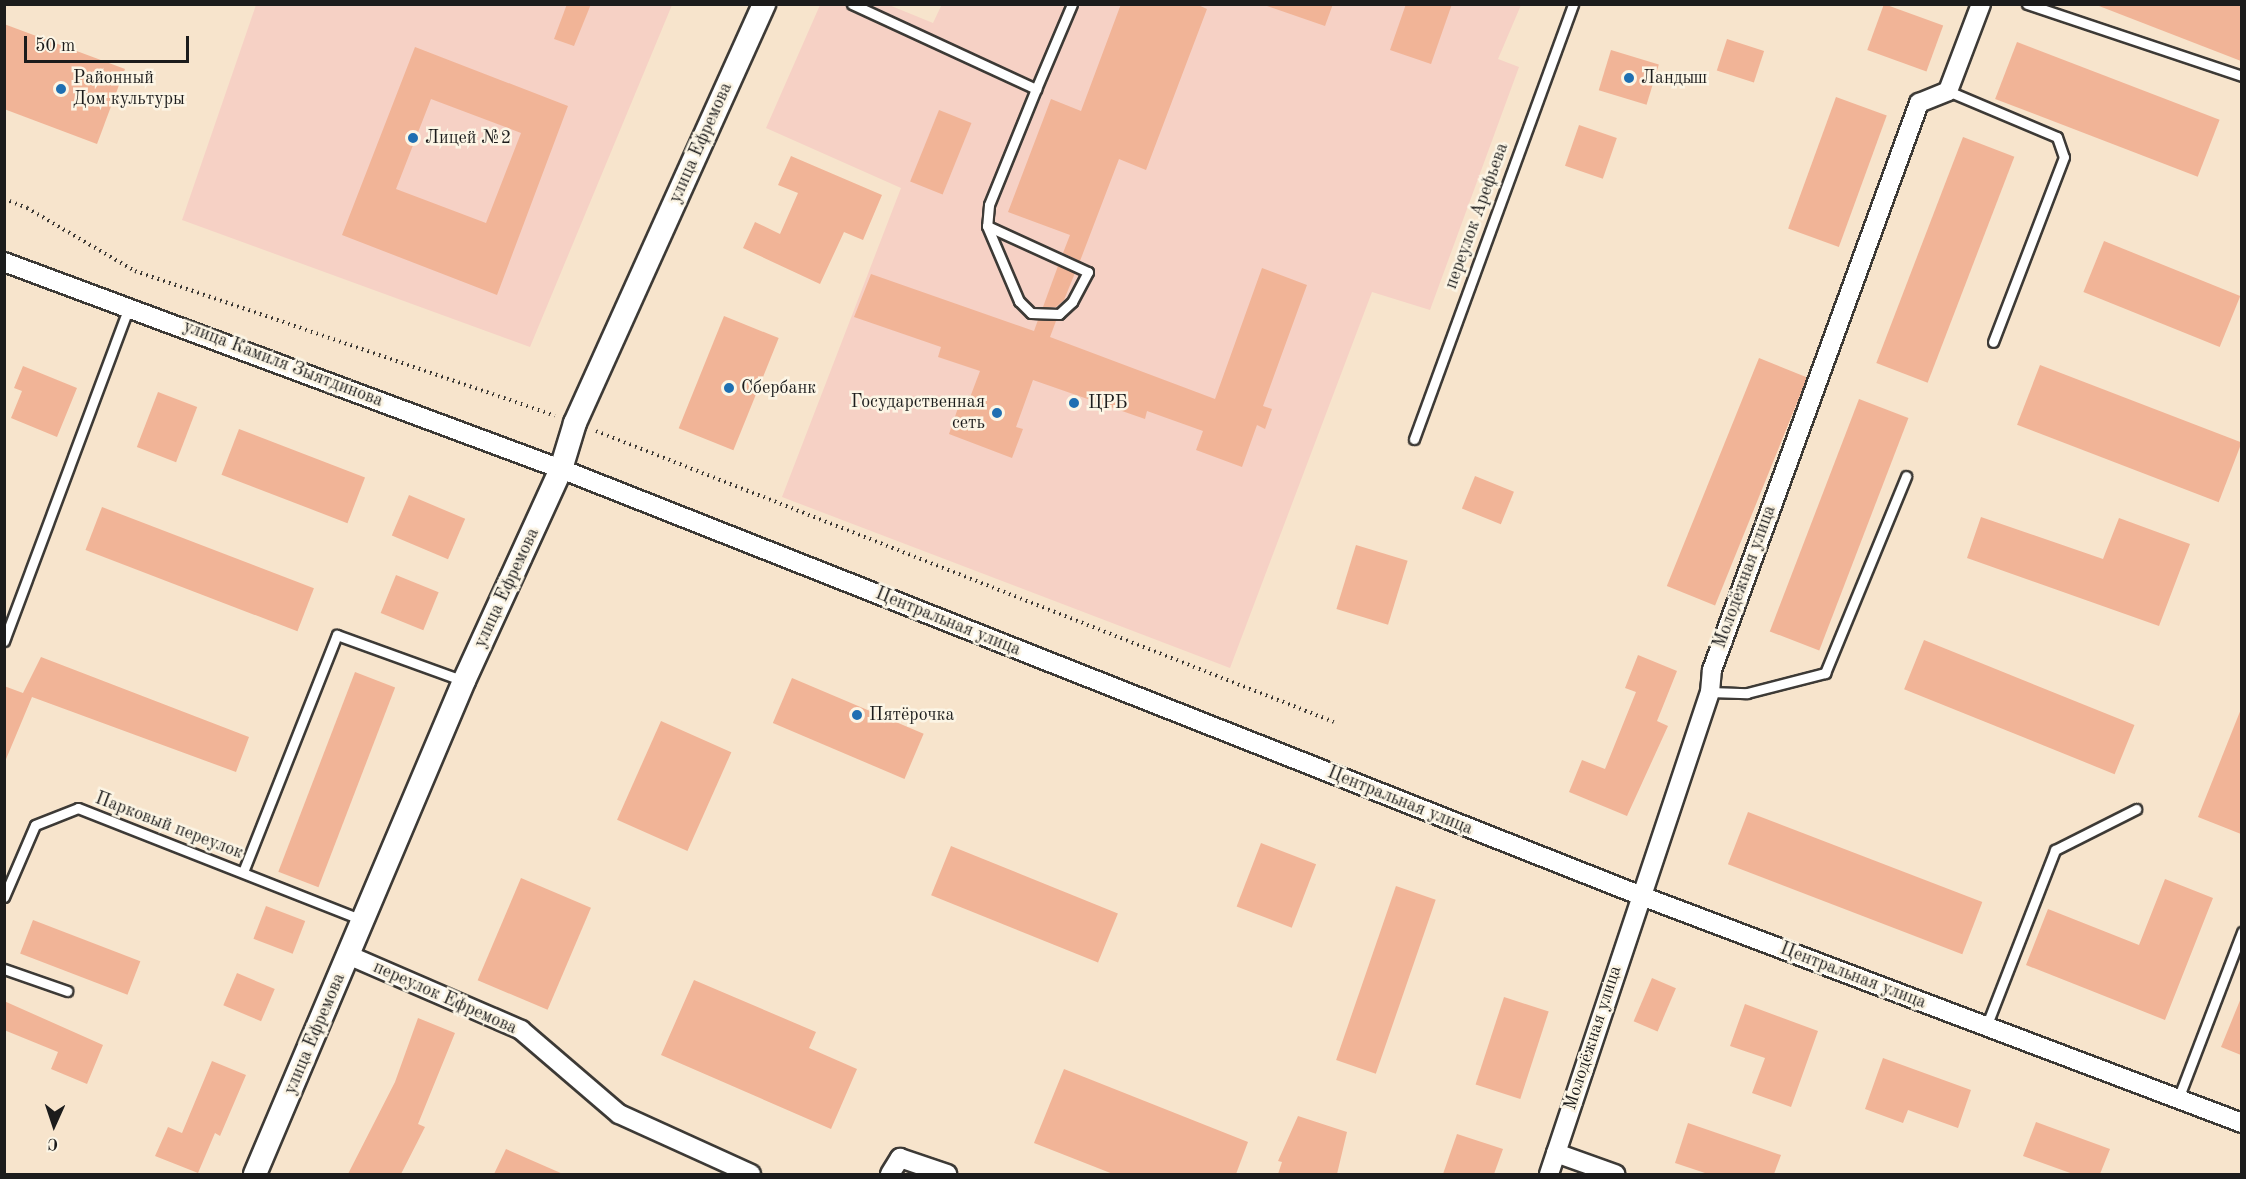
<!DOCTYPE html>
<meta charset="utf-8">
<style>
body{margin:0}
#map{position:relative;width:2246px;height:1179px;overflow:hidden;background:#f7e4cc;font-family:"Old Standard TT",serif}
div>[style]{position:absolute}
.built>*{inset:0;background:#f6d1c5}
.building>*{inset:0;background:#f1b497;transform-origin:0 0}
.path>*{height:4px;margin-top:-2px;transform-origin:0;background:repeating-linear-gradient(90deg,#3d3a36 0 1.5px,transparent 0 6px)}
.roads{filter:drop-shadow(2px 0 #3d3a36) drop-shadow(-2px 0 #3d3a36) drop-shadow(0 2px #3d3a36) drop-shadow(0 -2px #3d3a36)}
.service>*{height:9px;margin:-4.5px;padding:0 4.5px;transform-origin:4.5px;border-radius:4.5px;background:#fff}
.minor>*{height:18px;margin:-9px;padding:0 9px;transform-origin:9px;border-radius:9px;background:#fff}
.tertiary>*{height:22px;margin:-11px;padding:0 11px;transform-origin:11px;border-radius:11px;background:#fff}
.dots>*{width:16px;height:16px;translate:-50% -50%;box-sizing:border-box;border:3px solid #fcf5e5;border-radius:50%}
span{translate:-50% -50%;white-space:nowrap;text-align:center;line-height:1.15;-webkit-text-stroke:5px #fcf5e5;paint-order:stroke}
.poi-label{font-size:18px;color:#1c1c1c}
.left{translate:0 -50%;text-align:left}
.right{translate:-100% -50%;text-align:right}
.street-label{font-size:18px;color:#1c1c1c}
.frame{position:absolute;inset:0;border:6px solid #1c1c1c;pointer-events:none}
.north{position:absolute;left:24px;top:1095px;width:60px;height:60px;-webkit-text-stroke:4px #fcf5e5;paint-order:stroke;rotate:183deg;font-size:16px;font-weight:700;line-height:24px;text-align:center;color:#1c1c1c}
.north::after{content:'';display:block;margin:auto;width:21px;height:27px;background:#1c1c1c;clip-path:polygon(50% 0,100% 100%,50% 72%,0 100%)}
.scale{position:absolute;left:24px;top:36px;width:165px;height:27px;box-sizing:border-box;border:3px solid #1c1c1c;border-top:0;padding-left:8px;font-size:18px;line-height:21px;white-space:nowrap;color:#1c1c1c;-webkit-text-stroke:4px #fcf5e5;paint-order:stroke}
</style>
<div id="map">
<div class="built">
<i style="clip-path:polygon(942px 4px,1521px 5px,1498px 59px,1519px 67px,1430px 310px,1372px 292px,1230px 668px,782px 497px,901px 188px,766px 128px,820px 5px,889px 5px,933px 23px)"></i>
<i style="clip-path:polygon(256px 5px,672px 5px,530px 347px,182px 220px)"></i>
</div>
<div class="building">
<i style="clip-path:polygon(567px 4px,591px 4px,574px 46px,554px 39px)"></i>
<i style="clip-path:polygon(1121px 4px,1196px 4px,1207px 9px,1146px 170px,1119px 159px,1080px 261px,1063px 253px,1070px 235px,1008px 212px,1051px 99px,1081px 111px)"></i>
<i style="clip-path:polygon(1333px 4px,1325px 26px,1267px 6px,1267px 4px)"></i>
<i style="clip-path:polygon(1406px 4px,1452px 4px,1431px 64px,1390px 50px)"></i>
<i style="left:1884px;top:4px;width:63px;height:49px;rotate:20deg"></i>
<i style="clip-path:polygon(2099px 4px,2241px 4px,2241px 61px,2099px 6px)"></i>
<i style="clip-path:polygon(4px 24px,125px 69px,97px 144px,4px 109px)"></i>
<i style="left:1727px;top:39px;width:39px;height:33px;rotate:18deg"></i>
<i style="left:2017px;top:42px;width:217px;height:61px;rotate:21deg"></i>
<i style="clip-path:polygon(evenodd,415px 47px,568px 106px,497px 295px,342px 235px,415px 47px,431px 99px,521px 133px,486px 223px,396px 189px,431px 99px)"></i>
<i style="left:1611px;top:50px;width:50px;height:42px;rotate:17deg"></i>
<i style="left:1836px;top:97px;width:54px;height:140px;rotate:20deg"></i>
<i style="left:939px;top:110px;width:35px;height:77px;rotate:22deg"></i>
<i style="left:1579px;top:125px;width:40px;height:43px;rotate:19deg"></i>
<i style="left:1963px;top:137px;width:55px;height:242px;rotate:21deg"></i>
<i style="clip-path:polygon(791px 156px,882px 195px,863px 240px,844px 232px,820px 284px,743px 248px,755px 222px,780px 234px,798px 193px,778px 185px)"></i>
<i style="left:2104px;top:241px;width:147px;height:55px;rotate:22deg"></i>
<i style="clip-path:polygon(1058px 266px,1075px 273px,1064px 300px,1056px 307px,1043px 307px)"></i>
<i style="clip-path:polygon(1262px 268px,1307px 285px,1263px 406px,1272px 409px,1265px 429px,1257px 425px,1242px 467px,1196px 450px,1203px 431px,1147px 411px,1145px 419px,1033px 380px,1016px 427px,1023px 429px,1012px 458px,949px 434px,959px 405px,966px 408px,980px 371px,938px 357px,941px 347px,854px 317px,871px 274px,1034px 331px,1038px 320px,1056px 321px,1050px 337px,1215px 399px)"></i>
<i style="left:724px;top:316px;width:59px;height:121px;rotate:22deg"></i>
<i style="left:1759px;top:358px;width:52px;height:246px;rotate:22deg"></i>
<i style="left:2040px;top:365px;width:216px;height:64px;rotate:21deg"></i>
<i style="clip-path:polygon(23px 366px,77px 388px,57px 437px,11px 418px,22px 391px,14px 388px)"></i>
<i style="left:158px;top:392px;width:42px;height:59px;rotate:21deg"></i>
<i style="left:1859px;top:399px;width:53px;height:249px;rotate:21deg"></i>
<i style="left:239px;top:429px;width:135px;height:49px;rotate:21deg"></i>
<i style="left:1475px;top:476px;width:42px;height:35px;rotate:22deg"></i>
<i style="left:409px;top:495px;width:61px;height:44px;rotate:23deg"></i>
<i style="left:102px;top:507px;width:227px;height:46px;rotate:21deg"></i>
<i style="clip-path:polygon(1981px 517px,2103px 559px,2119px 518px,2190px 544px,2159px 626px,1967px 558px)"></i>
<i style="left:1356px;top:545px;width:54px;height:67px;rotate:17deg"></i>
<i style="left:396px;top:575px;width:46px;height:41px;rotate:22deg"></i>
<i style="left:1924px;top:640px;width:227px;height:53px;rotate:22deg"></i>
<i style="clip-path:polygon(1638px 655px,1677px 671px,1657px 721px,1668px 726px,1627px 816px,1569px 792px,1582px 760px,1605px 769px,1636px 692px,1625px 688px)"></i>
<i style="clip-path:polygon(41px 657px,249px 737px,236px 772px,32px 697px,4px 764px,4px 686px,23px 693px)"></i>
<i style="left:355px;top:672px;width:43px;height:214px;rotate:21deg"></i>
<i style="left:792px;top:678px;width:143px;height:49px;rotate:23deg"></i>
<i style="clip-path:polygon(2241px 709px,2241px 834px,2198px 817px)"></i>
<i style="left:661px;top:721px;width:77px;height:108px;rotate:24deg"></i>
<i style="left:1748px;top:812px;width:251px;height:56px;rotate:21deg"></i>
<i style="left:1261px;top:843px;width:59px;height:68px;rotate:21deg"></i>
<i style="left:951px;top:846px;width:180px;height:53px;rotate:22deg"></i>
<i style="left:521px;top:878px;width:76px;height:111px;rotate:23deg"></i>
<i style="clip-path:polygon(2165px 879px,2213px 898px,2165px 1020px,2026px 965px,2048px 909px,2139px 945px)"></i>
<i style="left:1396px;top:886px;width:42px;height:184px;rotate:19deg"></i>
<i style="left:266px;top:906px;width:42px;height:35px;rotate:21deg"></i>
<i style="left:33px;top:920px;width:115px;height:36px;rotate:21deg"></i>
<i style="left:237px;top:973px;width:41px;height:35px;rotate:23deg"></i>
<i style="left:1652px;top:978px;width:26px;height:47px;rotate:23deg"></i>
<i style="clip-path:polygon(694px 980px,816px 1032px,809px 1048px,857px 1069px,831px 1129px,661px 1055px)"></i>
<i style="left:1504px;top:997px;width:47px;height:92px;rotate:18deg"></i>
<i style="clip-path:polygon(2241px 998px,2241px 1055px,2221px 1047px)"></i>
<i style="clip-path:polygon(4px 1001px,103px 1045px,87px 1084px,51px 1069px,58px 1052px,4px 1030px)"></i>
<i style="clip-path:polygon(1745px 1004px,1818px 1031px,1791px 1107px,1752px 1093px,1765px 1058px,1730px 1046px)"></i>
<i style="clip-path:polygon(418px 1018px,455px 1033px,418px 1124px,425px 1127px,401px 1174px,348px 1174px,395px 1082px)"></i>
<i style="clip-path:polygon(1883px 1058px,1971px 1090px,1958px 1128px,1908px 1110px,1903px 1123px,1865px 1109px)"></i>
<i style="clip-path:polygon(212px 1061px,246px 1075px,220px 1136px,215px 1133px,198px 1173px,155px 1156px,168px 1127px,182px 1133px)"></i>
<i style="clip-path:polygon(1064px 1069px,1248px 1142px,1236px 1174px,1113px 1174px,1034px 1143px)"></i>
<i style="clip-path:polygon(1298px 1116px,1347px 1132px,1337px 1174px,1278px 1174px,1282px 1162px,1278px 1161px)"></i>
<i style="clip-path:polygon(2036px 1122px,2110px 1149px,2100px 1174px,2073px 1174px,2023px 1156px)"></i>
<i style="clip-path:polygon(1688px 1123px,1781px 1155px,1774px 1174px,1708px 1174px,1675px 1163px)"></i>
<i style="clip-path:polygon(1457px 1134px,1503px 1149px,1494px 1174px,1443px 1174px)"></i>
<i style="clip-path:polygon(506px 1149px,563px 1174px,494px 1174px)"></i>
</div>
<div class="path">
<i style="left:4px;top:199px;width:25px;rotate:21deg"></i>
<i style="left:27px;top:208px;width:125px;rotate:30.3deg"></i>
<i style="left:135px;top:271px;width:444px;rotate:19deg"></i>
<i style="left:596px;top:431px;width:793px;rotate:21.52deg"></i>
</div>
<div class="roads">
<div class="service">
<i style="left:852px;top:4px;width:203px;rotate:24.8deg"></i>
<i style="left:1036px;top:89px;width:125px;rotate:112.1deg"></i>
<i style="left:989px;top:205px;width:21px;rotate:95deg"></i>
<i style="left:987px;top:226px;width:82px;rotate:66.9deg"></i>
<i style="left:1019px;top:301px;width:17px;rotate:45deg"></i>
<i style="left:1031px;top:313px;width:28px;rotate:2deg"></i>
<i style="left:1059px;top:314px;width:18px;rotate:-43deg"></i>
<i style="left:1072px;top:302px;width:34px;rotate:-62deg"></i>
<i style="left:1088px;top:272px;width:111px;rotate:-155.5deg"></i>
<i style="left:2027px;top:4px;width:227px;rotate:18.5deg"></i>
<i style="left:1036px;top:89px;width:92px;rotate:-67deg"></i>
<i style="left:1948px;top:91px;width:118px;rotate:22.9deg"></i>
<i style="left:2057px;top:137px;width:21px;rotate:71deg"></i>
<i style="left:2064px;top:157px;width:198px;rotate:111deg"></i>
<i style="left:1414px;top:439px;width:463px;rotate:-69.9deg"></i>
<i style="left:4px;top:641px;width:358px;rotate:-69.5deg"></i>
<i style="left:1710px;top:692px;width:37px;rotate:2deg"></i>
<i style="left:1747px;top:693px;width:81px;rotate:-14.4deg"></i>
<i style="left:1825px;top:673px;width:213px;rotate:-67.6deg"></i>
<i style="left:243px;top:872px;width:255px;rotate:-68.4deg"></i>
<i style="left:337px;top:635px;width:135px;rotate:19.9deg"></i>
<i style="left:4px;top:897px;width:78px;rotate:-66.7deg"></i>
<i style="left:35px;top:825px;width:46px;rotate:-21.6deg"></i>
<i style="left:78px;top:808px;width:306px;rotate:21.5deg"></i>
<i style="left:4px;top:969px;width:67px;rotate:19.2deg"></i>
<i style="left:1986px;top:1027px;width:190px;rotate:-68.7deg"></i>
<i style="left:2055px;top:850px;width:91px;rotate:-26.8deg"></i>
<i style="left:2178px;top:1099px;width:179px;rotate:-69deg"></i>
</div>
<div class="minor">
<i style="left:4px;top:262px;width:594px;rotate:20.39deg"></i>
<i style="left:561px;top:469px;width:1159px;rotate:21.56deg"></i>
<i style="left:1639px;top:895px;width:645px;rotate:20.71deg"></i>
<i style="left:348px;top:955px;width:189px;rotate:23.4deg"></i>
<i style="left:521px;top:1030px;width:129px;rotate:40.6deg"></i>
<i style="left:619px;top:1114px;width:145px;rotate:24.4deg"></i>
<i style="left:1556px;top:1153px;width:63px;rotate:19.6deg"></i>
<i style="left:890px;top:1174px;width:19px;rotate:-58deg"></i>
<i style="left:900px;top:1158px;width:50px;rotate:18.8deg"></i>
<i style="left:1549px;top:1174px;width:508px;rotate:-71.53deg"></i>
<i style="left:1710px;top:692px;width:22px;rotate:-85deg"></i>
<i style="left:1712px;top:670px;width:604px;rotate:-69.94deg"></i>
<i style="left:1919px;top:103px;width:31px;rotate:-22deg"></i>
<i style="left:1948px;top:91px;width:93px;rotate:-69.2deg"></i>
</div>
<div class="tertiary">
<i style="left:255px;top:1174px;width:535px;rotate:-67.03deg"></i>
<i style="left:464px;top:681px;width:233px;rotate:-65.4deg"></i>
<i style="left:561px;top:469px;width:48px;rotate:-73.1deg"></i>
<i style="left:575px;top:423px;width:460px;rotate:-65.7deg"></i>
</div>
</div>
<div class="dots">
<i style="left:1629px;top:78px;background:#1f6fb2"></i>
<i style="left:61px;top:89px;background:#1f6fb2"></i>
<i style="left:413px;top:138px;background:#1f6fb2"></i>
<i style="left:729px;top:388px;background:#1f6fb2"></i>
<i style="left:1074px;top:403px;background:#1f6fb2"></i>
<i style="left:997px;top:413px;background:#1f6fb2"></i>
<i style="left:857px;top:715px;background:#1f6fb2"></i>
</div>
<div class="poi-label">
<span class="left" style="left:1641px;top:78px">Ландыш</span>
<span class="left" style="left:73px;top:89px">Районный<br>Дом культуры</span>
<span class="left" style="left:425px;top:138px">Лицей №2</span>
<span class="left" style="left:741px;top:388px">Сбербанк</span>
<span class="right" style="left:985px;top:413px">Государственная<br>сеть</span>
<span class="left" style="left:1088px;top:403px">ЦРБ</span>
<span class="left" style="left:869px;top:715px">Пятёрочка</span>
</div>
<div class="street-label">
<span style="left:701px;top:143px;rotate:-66deg">улица Ефремова</span>
<span style="left:1477px;top:216px;rotate:-70deg">переулок Арефьева</span>
<span style="left:283px;top:364px;rotate:21deg">улица Камиля Зыятдинова</span>
<span style="left:1745px;top:577px;rotate:-70deg">Молодёжная улица</span>
<span style="left:507px;top:588px;rotate:-65deg">улица Ефремова</span>
<span style="left:948px;top:622px;rotate:22deg">Центральная улица</span>
<span style="left:1400px;top:801px;rotate:22deg">Центральная улица</span>
<span style="left:169px;top:826px;rotate:21deg">Парковый переулок</span>
<span style="left:1853px;top:976px;rotate:21deg">Центральная улица</span>
<span style="left:445px;top:998px;rotate:24deg">переулок Ефремова</span>
<span style="left:315px;top:1034px;rotate:-67deg">улица Ефремова</span>
<span style="left:1593px;top:1038px;rotate:-72deg">Молодёжная улица</span>
</div>
<div class="frame"></div>
<div class="north">С</div>
<div class="scale">50 m</div>
</div>
